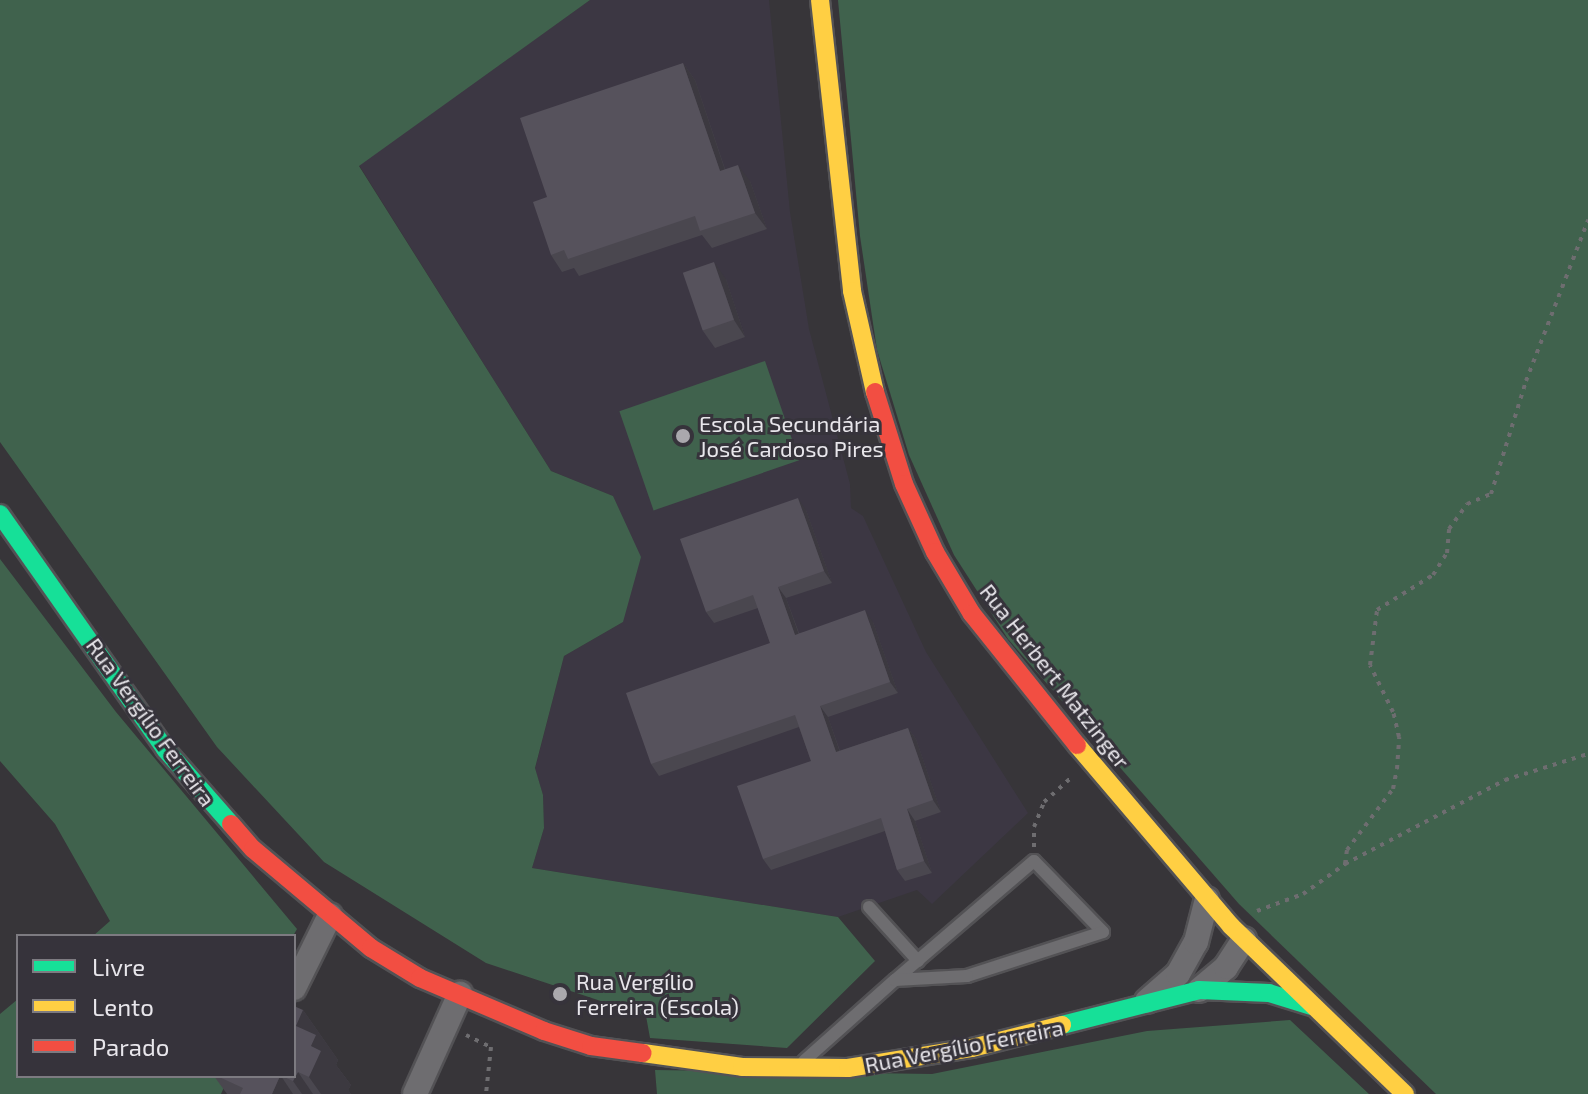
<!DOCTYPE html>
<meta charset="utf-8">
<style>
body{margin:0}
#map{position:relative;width:1588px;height:1094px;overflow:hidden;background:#373539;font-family:"Exo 2",sans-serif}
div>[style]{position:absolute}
.built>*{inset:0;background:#3c3743}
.green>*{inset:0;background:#40624d;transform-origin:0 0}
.path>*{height:4px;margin-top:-2px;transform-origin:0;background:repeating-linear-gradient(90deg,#6e6d70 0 4px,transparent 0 10px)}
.roads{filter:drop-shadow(2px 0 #535255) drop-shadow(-2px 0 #535255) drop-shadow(0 2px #535255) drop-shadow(0 -2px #535255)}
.lane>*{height:12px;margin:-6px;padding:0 6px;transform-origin:6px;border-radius:6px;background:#6e6d70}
.street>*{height:24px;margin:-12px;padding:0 12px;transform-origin:12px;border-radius:12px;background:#6e6d70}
.fast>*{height:18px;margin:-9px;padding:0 9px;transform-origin:9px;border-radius:9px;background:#16e098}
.slow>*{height:18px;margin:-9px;padding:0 9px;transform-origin:9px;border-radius:9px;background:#ffcf43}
.jam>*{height:18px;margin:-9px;padding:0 9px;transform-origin:9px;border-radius:9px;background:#f24e42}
.wall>*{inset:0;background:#4a474f}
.shaded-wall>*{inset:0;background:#3c3940}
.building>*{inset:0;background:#56525c;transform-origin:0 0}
.dots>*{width:22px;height:22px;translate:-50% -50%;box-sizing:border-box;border:4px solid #36333b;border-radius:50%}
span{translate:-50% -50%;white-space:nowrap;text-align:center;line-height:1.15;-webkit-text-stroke:6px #36333b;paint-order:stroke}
.poi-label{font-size:22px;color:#e8e6eb}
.left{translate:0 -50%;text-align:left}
.street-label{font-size:22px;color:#e8e6eb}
.legend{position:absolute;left:16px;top:934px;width:280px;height:144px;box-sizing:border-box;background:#36333b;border:2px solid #7d7b81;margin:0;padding:10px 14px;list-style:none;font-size:24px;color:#e8e6eb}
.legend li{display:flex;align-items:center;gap:16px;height:40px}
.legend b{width:40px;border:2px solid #7d7b81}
</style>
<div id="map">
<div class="built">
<i style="clip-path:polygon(590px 0,769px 0,790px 212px,809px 329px,850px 484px,851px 508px,863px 516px,926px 652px,1028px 813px,932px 904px,917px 890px,838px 917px,532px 868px,544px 828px,543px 795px,535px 769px,564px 656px,623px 622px,613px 496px,551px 471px,359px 165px)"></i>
</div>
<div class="green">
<i style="clip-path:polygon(0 0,590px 0,359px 166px,551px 471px,613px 496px,641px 557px,623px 622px,564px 656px,535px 768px,543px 795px,544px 828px,532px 868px,838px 917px,875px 961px,787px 1048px,650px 1038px,646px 1016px,486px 963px,324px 862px,217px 747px,0 442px)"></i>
<i style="clip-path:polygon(838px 0,1588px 0,1588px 1094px,1436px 1094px,1239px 904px,1008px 639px,954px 555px,909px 455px,877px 350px,860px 236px)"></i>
<i style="left:765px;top:361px;width:105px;height:154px;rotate:71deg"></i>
<i style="clip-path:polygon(0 559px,116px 712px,297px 929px,293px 936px,93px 936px,110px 921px,55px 824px,0 761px)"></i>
<i style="clip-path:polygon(18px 999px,18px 1076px,229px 1076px,221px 1094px,0 1094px,0 1014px)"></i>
<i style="clip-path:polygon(1290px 1020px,1369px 1094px,657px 1094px,655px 1070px,932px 1074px,1147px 1031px)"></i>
</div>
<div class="path">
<i style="left:1034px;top:847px;width:20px;rotate:-90deg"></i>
<i style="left:1034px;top:827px;width:27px;rotate:-68deg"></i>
<i style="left:1044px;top:802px;width:36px;rotate:-42deg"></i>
<i style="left:1345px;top:864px;width:14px;rotate:-82deg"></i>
<i style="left:1347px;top:850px;width:76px;rotate:-53deg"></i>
<i style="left:1393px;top:789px;width:20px;rotate:-79deg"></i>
<i style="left:1397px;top:769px;width:32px;rotate:-86deg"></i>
<i style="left:1399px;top:737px;width:26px;rotate:-103deg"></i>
<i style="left:1393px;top:712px;width:52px;rotate:-116.1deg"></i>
<i style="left:1370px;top:665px;width:55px;rotate:-82.7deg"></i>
<i style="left:1377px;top:610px;width:66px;rotate:-32deg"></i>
<i style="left:1433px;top:575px;width:26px;rotate:-58deg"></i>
<i style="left:1447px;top:553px;width:24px;rotate:-85deg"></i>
<i style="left:1449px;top:529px;width:31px;rotate:-54deg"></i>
<i style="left:1467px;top:504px;width:26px;rotate:-23deg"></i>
<i style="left:1491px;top:494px;width:118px;rotate:-72.8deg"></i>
<i style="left:1526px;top:381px;width:173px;rotate:-68.9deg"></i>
<i style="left:1257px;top:911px;width:49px;rotate:-20.3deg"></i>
<i style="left:1303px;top:894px;width:52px;rotate:-35.5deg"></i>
<i style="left:1345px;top:864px;width:181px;rotate:-27.7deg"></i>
<i style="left:1505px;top:780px;width:87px;rotate:-17.4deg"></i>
<i style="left:466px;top:1035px;width:28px;rotate:26deg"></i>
<i style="left:491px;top:1047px;width:47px;rotate:96.1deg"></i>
</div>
<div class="roads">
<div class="lane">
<i style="left:869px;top:907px;width:73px;rotate:47.8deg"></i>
<i style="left:804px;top:1061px;width:122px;rotate:-41.7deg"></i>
<i style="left:895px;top:980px;width:183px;rotate:-40.6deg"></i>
<i style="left:1034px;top:861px;width:99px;rotate:45.8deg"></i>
<i style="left:1103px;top:932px;width:143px;rotate:162.1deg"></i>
<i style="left:967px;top:976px;width:72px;rotate:176.8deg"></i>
</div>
<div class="street">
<i style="left:294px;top:988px;width:81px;rotate:-63.7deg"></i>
<i style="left:1199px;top:990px;width:35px;rotate:-40deg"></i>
<i style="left:1226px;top:967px;width:33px;rotate:-57deg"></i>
<i style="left:1147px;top:1001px;width:41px;rotate:-41.1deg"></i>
<i style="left:1178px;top:974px;width:37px;rotate:-61deg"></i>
<i style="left:1196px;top:942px;width:44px;rotate:-75.7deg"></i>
<i style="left:415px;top:1094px;width:110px;rotate:-65.8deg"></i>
</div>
<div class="fast">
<i style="left:0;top:514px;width:287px;rotate:54.9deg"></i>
<i style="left:165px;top:749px;width:100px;rotate:48.7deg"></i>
<i style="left:1062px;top:1025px;width:141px;rotate:-14.3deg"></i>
<i style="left:1199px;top:990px;width:70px;rotate:2.5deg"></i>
<i style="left:1269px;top:993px;width:44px;rotate:17.2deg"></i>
</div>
<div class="slow">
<i style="left:820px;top:0;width:293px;rotate:83.7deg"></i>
<i style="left:852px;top:291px;width:104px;rotate:77.2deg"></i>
<i style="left:1077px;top:745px;width:238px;rotate:49.6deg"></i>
<i style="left:1231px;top:926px;width:242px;rotate:44deg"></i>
<i style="left:643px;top:1053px;width:100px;rotate:8deg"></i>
<i style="left:742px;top:1067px;width:106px;rotate:0.5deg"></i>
<i style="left:848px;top:1068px;width:126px;rotate:-9.2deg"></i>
<i style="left:972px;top:1048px;width:93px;rotate:-14.3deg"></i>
</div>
<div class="jam">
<i style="left:875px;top:392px;width:96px;rotate:72.5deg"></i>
<i style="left:904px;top:484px;width:75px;rotate:65.5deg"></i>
<i style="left:935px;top:552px;width:72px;rotate:59.2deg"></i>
<i style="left:972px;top:614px;width:168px;rotate:51.3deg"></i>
<i style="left:231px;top:824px;width:33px;rotate:49deg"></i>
<i style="left:253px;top:849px;width:154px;rotate:40deg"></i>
<i style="left:371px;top:948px;width:57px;rotate:31.5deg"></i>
<i style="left:420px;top:978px;width:135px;rotate:23.1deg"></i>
<i style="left:544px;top:1031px;width:49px;rotate:17.7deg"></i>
<i style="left:591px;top:1046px;width:52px;rotate:7.7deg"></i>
</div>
</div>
<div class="wall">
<i style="clip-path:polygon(683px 63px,695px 80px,725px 169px,750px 181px,767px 229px,712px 248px,702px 235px,579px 276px,574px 268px,562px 272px,551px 255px)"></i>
<i style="clip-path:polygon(726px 279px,745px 337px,715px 348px,703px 331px)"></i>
<i style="clip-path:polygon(806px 510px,832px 583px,786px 598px,799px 633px,873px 622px,898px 693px,828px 717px,840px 751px,908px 728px,916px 739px,941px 812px,915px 821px,932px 873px,905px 881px,897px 870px,885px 831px,771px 870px,763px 859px,811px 761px,799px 727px,659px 776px,651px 764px,770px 643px,758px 608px,714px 623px,706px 612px)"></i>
<i style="clip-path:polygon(303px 1010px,338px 1060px,336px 1065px,351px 1085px,348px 1090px,351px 1094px,227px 1094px,214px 1076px,294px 1076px)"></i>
</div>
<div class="shaded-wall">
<i style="clip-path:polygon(683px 63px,695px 80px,731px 188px,720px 171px)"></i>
<i style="clip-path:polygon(738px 165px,750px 181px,767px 229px,755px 213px)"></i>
<i style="clip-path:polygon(714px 262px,726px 279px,745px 337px,734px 320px)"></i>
<i style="clip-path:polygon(798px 498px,806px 510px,832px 583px,824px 571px)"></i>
<i style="clip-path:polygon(778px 587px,786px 598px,803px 646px,795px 635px)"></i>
<i style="clip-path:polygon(865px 610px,873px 622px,898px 693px,890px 682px)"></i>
<i style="clip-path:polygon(820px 706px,828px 717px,844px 764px,836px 752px)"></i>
<i style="clip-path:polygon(908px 728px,916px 739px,941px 812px,933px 800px)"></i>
<i style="clip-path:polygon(907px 809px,915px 821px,932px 873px,924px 861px)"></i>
<i style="clip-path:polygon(303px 1010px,338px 1060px,336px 1065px,351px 1085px,348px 1090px,351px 1094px,321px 1094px,309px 1077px,296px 1026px)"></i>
<i style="clip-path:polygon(298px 1072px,313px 1094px,302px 1094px,293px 1081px)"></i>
<i style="clip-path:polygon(280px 1076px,281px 1076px,293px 1094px,272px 1094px)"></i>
</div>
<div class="building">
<i style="clip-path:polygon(683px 63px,720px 171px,738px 165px,755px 213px,700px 231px,695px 216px,568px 259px,564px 250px,551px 255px,533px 202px,547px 197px,520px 118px)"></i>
<i style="left:714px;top:262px;width:61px;height:33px;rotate:71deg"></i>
<i style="clip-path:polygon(798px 498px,824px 571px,778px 587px,795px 635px,865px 610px,890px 682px,820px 706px,836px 752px,908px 728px,933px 800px,907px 809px,924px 861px,897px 870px,881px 818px,763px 859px,737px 786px,811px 761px,795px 715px,651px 764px,626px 693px,770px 643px,753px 595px,706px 612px,680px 539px)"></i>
<i style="clip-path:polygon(294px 1006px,303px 1010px,296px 1026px,316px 1035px,311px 1046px,321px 1051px,309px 1077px,298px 1072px,293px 1081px,282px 1076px,294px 1076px)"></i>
<i style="clip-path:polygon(217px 1076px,280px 1076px,272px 1094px,240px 1094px,243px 1088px)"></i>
</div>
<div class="dots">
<i style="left:683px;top:436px;background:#aaa8ad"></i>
<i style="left:560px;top:994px;background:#aaa8ad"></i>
</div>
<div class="poi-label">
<span class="left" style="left:699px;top:436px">Escola Secundária<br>José Cardoso Pires</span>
<span class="left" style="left:576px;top:994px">Rua Vergílio<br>Ferreira (Escola)</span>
</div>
<div class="street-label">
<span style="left:1055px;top:676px;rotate:52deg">Rua Herbert Matzinger</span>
<span style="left:151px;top:722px;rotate:54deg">Rua Vergílio Ferreira</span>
<span style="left:964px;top:1046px;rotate:-11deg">Rua Vergílio Ferreira</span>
</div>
<ul class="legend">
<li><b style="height:10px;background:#16e098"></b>Livre</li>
<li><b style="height:10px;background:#ffcf43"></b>Lento</li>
<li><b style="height:10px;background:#f24e42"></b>Parado</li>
</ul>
</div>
